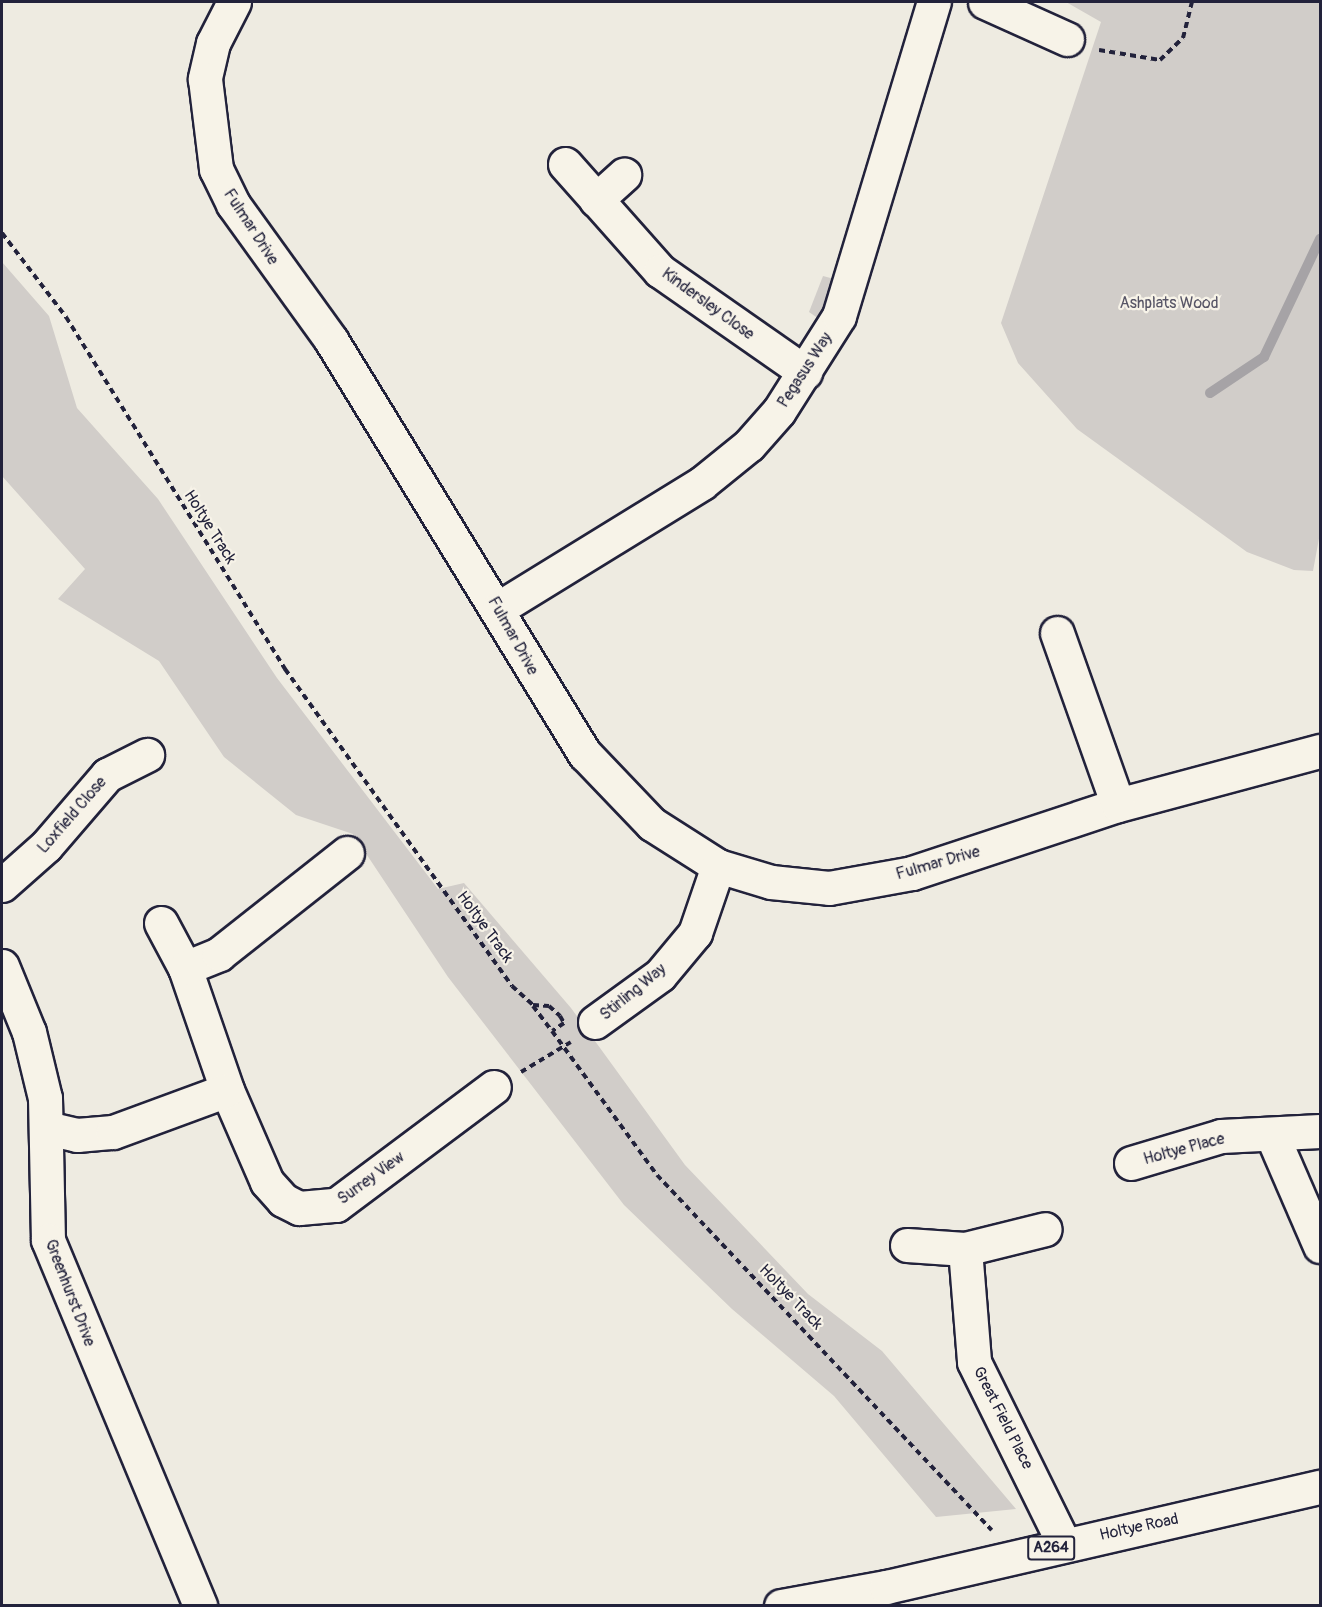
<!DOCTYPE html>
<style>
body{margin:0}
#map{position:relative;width:1322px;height:1607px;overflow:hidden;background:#eeebe1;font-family:Pangolin,sans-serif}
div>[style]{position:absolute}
.green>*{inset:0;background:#d1cdc9}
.stream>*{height:10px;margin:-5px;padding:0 5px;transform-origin:5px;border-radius:5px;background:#a6a3a6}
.path>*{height:4px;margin-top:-2px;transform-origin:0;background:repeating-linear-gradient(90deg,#22223b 0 6px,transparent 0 10.5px)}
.roads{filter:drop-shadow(2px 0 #22223b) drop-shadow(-2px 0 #22223b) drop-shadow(0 2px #22223b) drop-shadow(0 -2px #22223b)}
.minor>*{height:33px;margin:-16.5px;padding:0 16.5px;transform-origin:16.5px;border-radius:16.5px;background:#f7f3e8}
.major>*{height:33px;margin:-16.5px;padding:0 16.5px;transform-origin:16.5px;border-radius:16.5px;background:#f7f3e8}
span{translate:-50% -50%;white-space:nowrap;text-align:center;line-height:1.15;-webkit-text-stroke:4.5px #f7f3e8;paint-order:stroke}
.shield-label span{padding:2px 4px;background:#f7f3e8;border:2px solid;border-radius:4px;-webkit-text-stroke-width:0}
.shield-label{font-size:15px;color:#22223b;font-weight:700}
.street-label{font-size:16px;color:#22223b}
.park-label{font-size:16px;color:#575566}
.frame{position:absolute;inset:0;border:3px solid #22223b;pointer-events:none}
</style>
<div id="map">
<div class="green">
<i style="clip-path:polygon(1066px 2px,1320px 2px,1320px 533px,1313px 571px,1294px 570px,1247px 552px,1077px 429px,1018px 363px,1001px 323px,1101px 22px)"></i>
<i style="clip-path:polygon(2px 262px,49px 316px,77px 408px,158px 499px,277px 678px,438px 889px,464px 883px,571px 1008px,685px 1165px,808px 1294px,882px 1351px,1016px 1509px,936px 1517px,834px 1396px,732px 1309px,624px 1205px,448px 977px,353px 834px,296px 815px,224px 757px,159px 661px,58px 599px,85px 569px,2px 476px)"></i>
<i style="clip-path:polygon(823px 276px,838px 280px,819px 319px,809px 312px)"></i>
</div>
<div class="stream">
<i style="left:1210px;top:393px;width:65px;rotate:-33.7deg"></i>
<i style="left:1264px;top:357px;width:131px;rotate:-64.6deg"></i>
</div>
<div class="path">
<i style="left:1099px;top:50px;width:62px;rotate:9.3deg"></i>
<i style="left:1160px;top:60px;width:32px;rotate:-44deg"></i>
<i style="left:1183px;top:38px;width:37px;rotate:-76deg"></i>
<i style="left:2px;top:233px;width:106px;rotate:52.7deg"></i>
<i style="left:66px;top:317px;width:415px;rotate:58.1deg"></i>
<i style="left:285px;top:669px;width:390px;rotate:54.4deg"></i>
<i style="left:512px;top:986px;width:28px;rotate:42deg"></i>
<i style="left:533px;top:1005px;width:16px;rotate:4deg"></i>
<i style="left:549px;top:1006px;width:15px;rotate:42deg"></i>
<i style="left:560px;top:1016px;width:8px;rotate:60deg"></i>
<i style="left:564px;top:1023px;width:14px;rotate:146deg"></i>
<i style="left:552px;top:1031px;width:178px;rotate:53.9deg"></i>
<i style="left:657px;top:1175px;width:488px;rotate:46.7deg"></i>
<i style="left:533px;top:1006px;width:31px;rotate:53deg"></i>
<i style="left:521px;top:1072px;width:58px;rotate:-31deg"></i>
</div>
<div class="roads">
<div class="minor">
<i style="left:234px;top:2px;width:46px;rotate:117.1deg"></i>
<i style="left:213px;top:43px;width:37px;rotate:103deg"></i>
<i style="left:205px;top:79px;width:91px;rotate:83deg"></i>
<i style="left:216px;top:169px;width:39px;rotate:64deg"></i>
<i style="left:233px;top:204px;width:168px;rotate:54.2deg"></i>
<i style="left:331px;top:340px;width:486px;rotate:58.5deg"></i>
<i style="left:585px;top:754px;width:97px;rotate:46.3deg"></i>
<i style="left:652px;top:824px;width:78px;rotate:32.5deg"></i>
<i style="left:718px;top:866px;width:55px;rotate:16.8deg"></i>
<i style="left:771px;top:882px;width:58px;rotate:5.9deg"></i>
<i style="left:829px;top:888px;width:84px;rotate:-10.2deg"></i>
<i style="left:912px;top:873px;width:217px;rotate:-18.3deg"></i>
<i style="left:1118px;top:805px;width:209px;rotate:-15deg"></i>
<i style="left:985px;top:2px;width:90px;rotate:24.3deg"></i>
<i style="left:565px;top:164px;width:143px;rotate:48.4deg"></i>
<i style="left:660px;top:271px;width:177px;rotate:34.9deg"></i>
<i style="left:596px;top:200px;width:38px;rotate:-42deg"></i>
<i style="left:499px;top:608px;width:238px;rotate:-31.6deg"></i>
<i style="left:702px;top:483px;width:60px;rotate:-39deg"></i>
<i style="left:749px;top:445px;width:45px;rotate:-48.6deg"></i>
<i style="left:779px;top:411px;width:112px;rotate:-57.7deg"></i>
<i style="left:839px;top:316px;width:328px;rotate:-73.2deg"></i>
<i style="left:1057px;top:633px;width:182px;rotate:70.5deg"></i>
<i style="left:2px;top:885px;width:59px;rotate:-41.6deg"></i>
<i style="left:46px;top:846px;width:94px;rotate:-49.3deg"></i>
<i style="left:107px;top:775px;width:45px;rotate:-26.6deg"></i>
<i style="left:161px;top:923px;width:51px;rotate:61.9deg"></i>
<i style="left:185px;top:968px;width:129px;rotate:71deg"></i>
<i style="left:227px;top:1090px;width:100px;rotate:66.5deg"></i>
<i style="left:267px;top:1182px;width:24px;rotate:48deg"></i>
<i style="left:283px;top:1200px;width:18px;rotate:27deg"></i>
<i style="left:299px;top:1208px;width:37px;rotate:-5deg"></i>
<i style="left:336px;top:1205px;width:197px;rotate:-36.8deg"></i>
<i style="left:2px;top:966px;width:71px;rotate:67.8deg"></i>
<i style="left:29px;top:1032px;width:68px;rotate:76.4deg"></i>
<i style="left:45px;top:1098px;width:142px;rotate:88.8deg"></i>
<i style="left:48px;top:1240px;width:396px;rotate:67.4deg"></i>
<i style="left:185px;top:968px;width:37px;rotate:-22deg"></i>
<i style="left:219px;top:954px;width:163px;rotate:-38.3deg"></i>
<i style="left:595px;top:1022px;width:80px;rotate:-35.9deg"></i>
<i style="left:660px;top:975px;width:55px;rotate:-50.2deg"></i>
<i style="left:695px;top:933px;width:71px;rotate:-71.1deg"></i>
<i style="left:47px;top:1128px;width:31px;rotate:13deg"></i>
<i style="left:77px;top:1135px;width:36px;rotate:-5deg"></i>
<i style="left:113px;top:1132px;width:121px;rotate:-20.2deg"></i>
<i style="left:1272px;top:1135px;width:121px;rotate:66.6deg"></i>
<i style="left:1131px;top:1163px;width:94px;rotate:-16.7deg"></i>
<i style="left:1221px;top:1136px;width:99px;rotate:-2.9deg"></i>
<i style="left:907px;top:1245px;width:58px;rotate:3.9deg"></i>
<i style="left:965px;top:1249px;width:82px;rotate:-14deg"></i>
<i style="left:965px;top:1249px;width:113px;rotate:85.4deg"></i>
<i style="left:974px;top:1362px;width:203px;rotate:63.7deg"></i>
</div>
<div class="major">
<i style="left:781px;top:1606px;width:107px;rotate:-10.3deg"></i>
<i style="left:886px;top:1587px;width:445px;rotate:-13deg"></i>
</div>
</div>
<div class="shield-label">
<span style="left:1051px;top:1548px">A264</span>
</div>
<div class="street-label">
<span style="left:251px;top:227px;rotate:57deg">Fulmar Drive</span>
<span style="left:708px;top:304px;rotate:36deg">Kindersley Close</span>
<span style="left:805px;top:370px;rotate:-57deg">Pegasus Way</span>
<span style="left:210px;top:527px;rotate:58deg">Holtye Track</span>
<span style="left:513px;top:636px;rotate:61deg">Fulmar Drive</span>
<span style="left:72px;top:815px;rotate:-49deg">Loxfield Close</span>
<span style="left:938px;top:863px;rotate:-16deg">Fulmar Drive</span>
<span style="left:485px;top:927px;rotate:54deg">Holtye Track</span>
<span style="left:633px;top:992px;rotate:-39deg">Stirling Way</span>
<span style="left:1184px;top:1149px;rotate:-15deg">Holtye Place</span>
<span style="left:371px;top:1178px;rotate:-36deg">Surrey View</span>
<span style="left:70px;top:1293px;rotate:69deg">Greenhurst Drive</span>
<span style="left:791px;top:1297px;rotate:46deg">Holtye Track</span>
<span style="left:1003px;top:1418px;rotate:63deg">Great Field Place</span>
<span style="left:1139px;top:1527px;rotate:-12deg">Holtye Road</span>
</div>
<div class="park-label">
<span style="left:1169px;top:303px">Ashplats Wood</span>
</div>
<div class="frame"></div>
</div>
